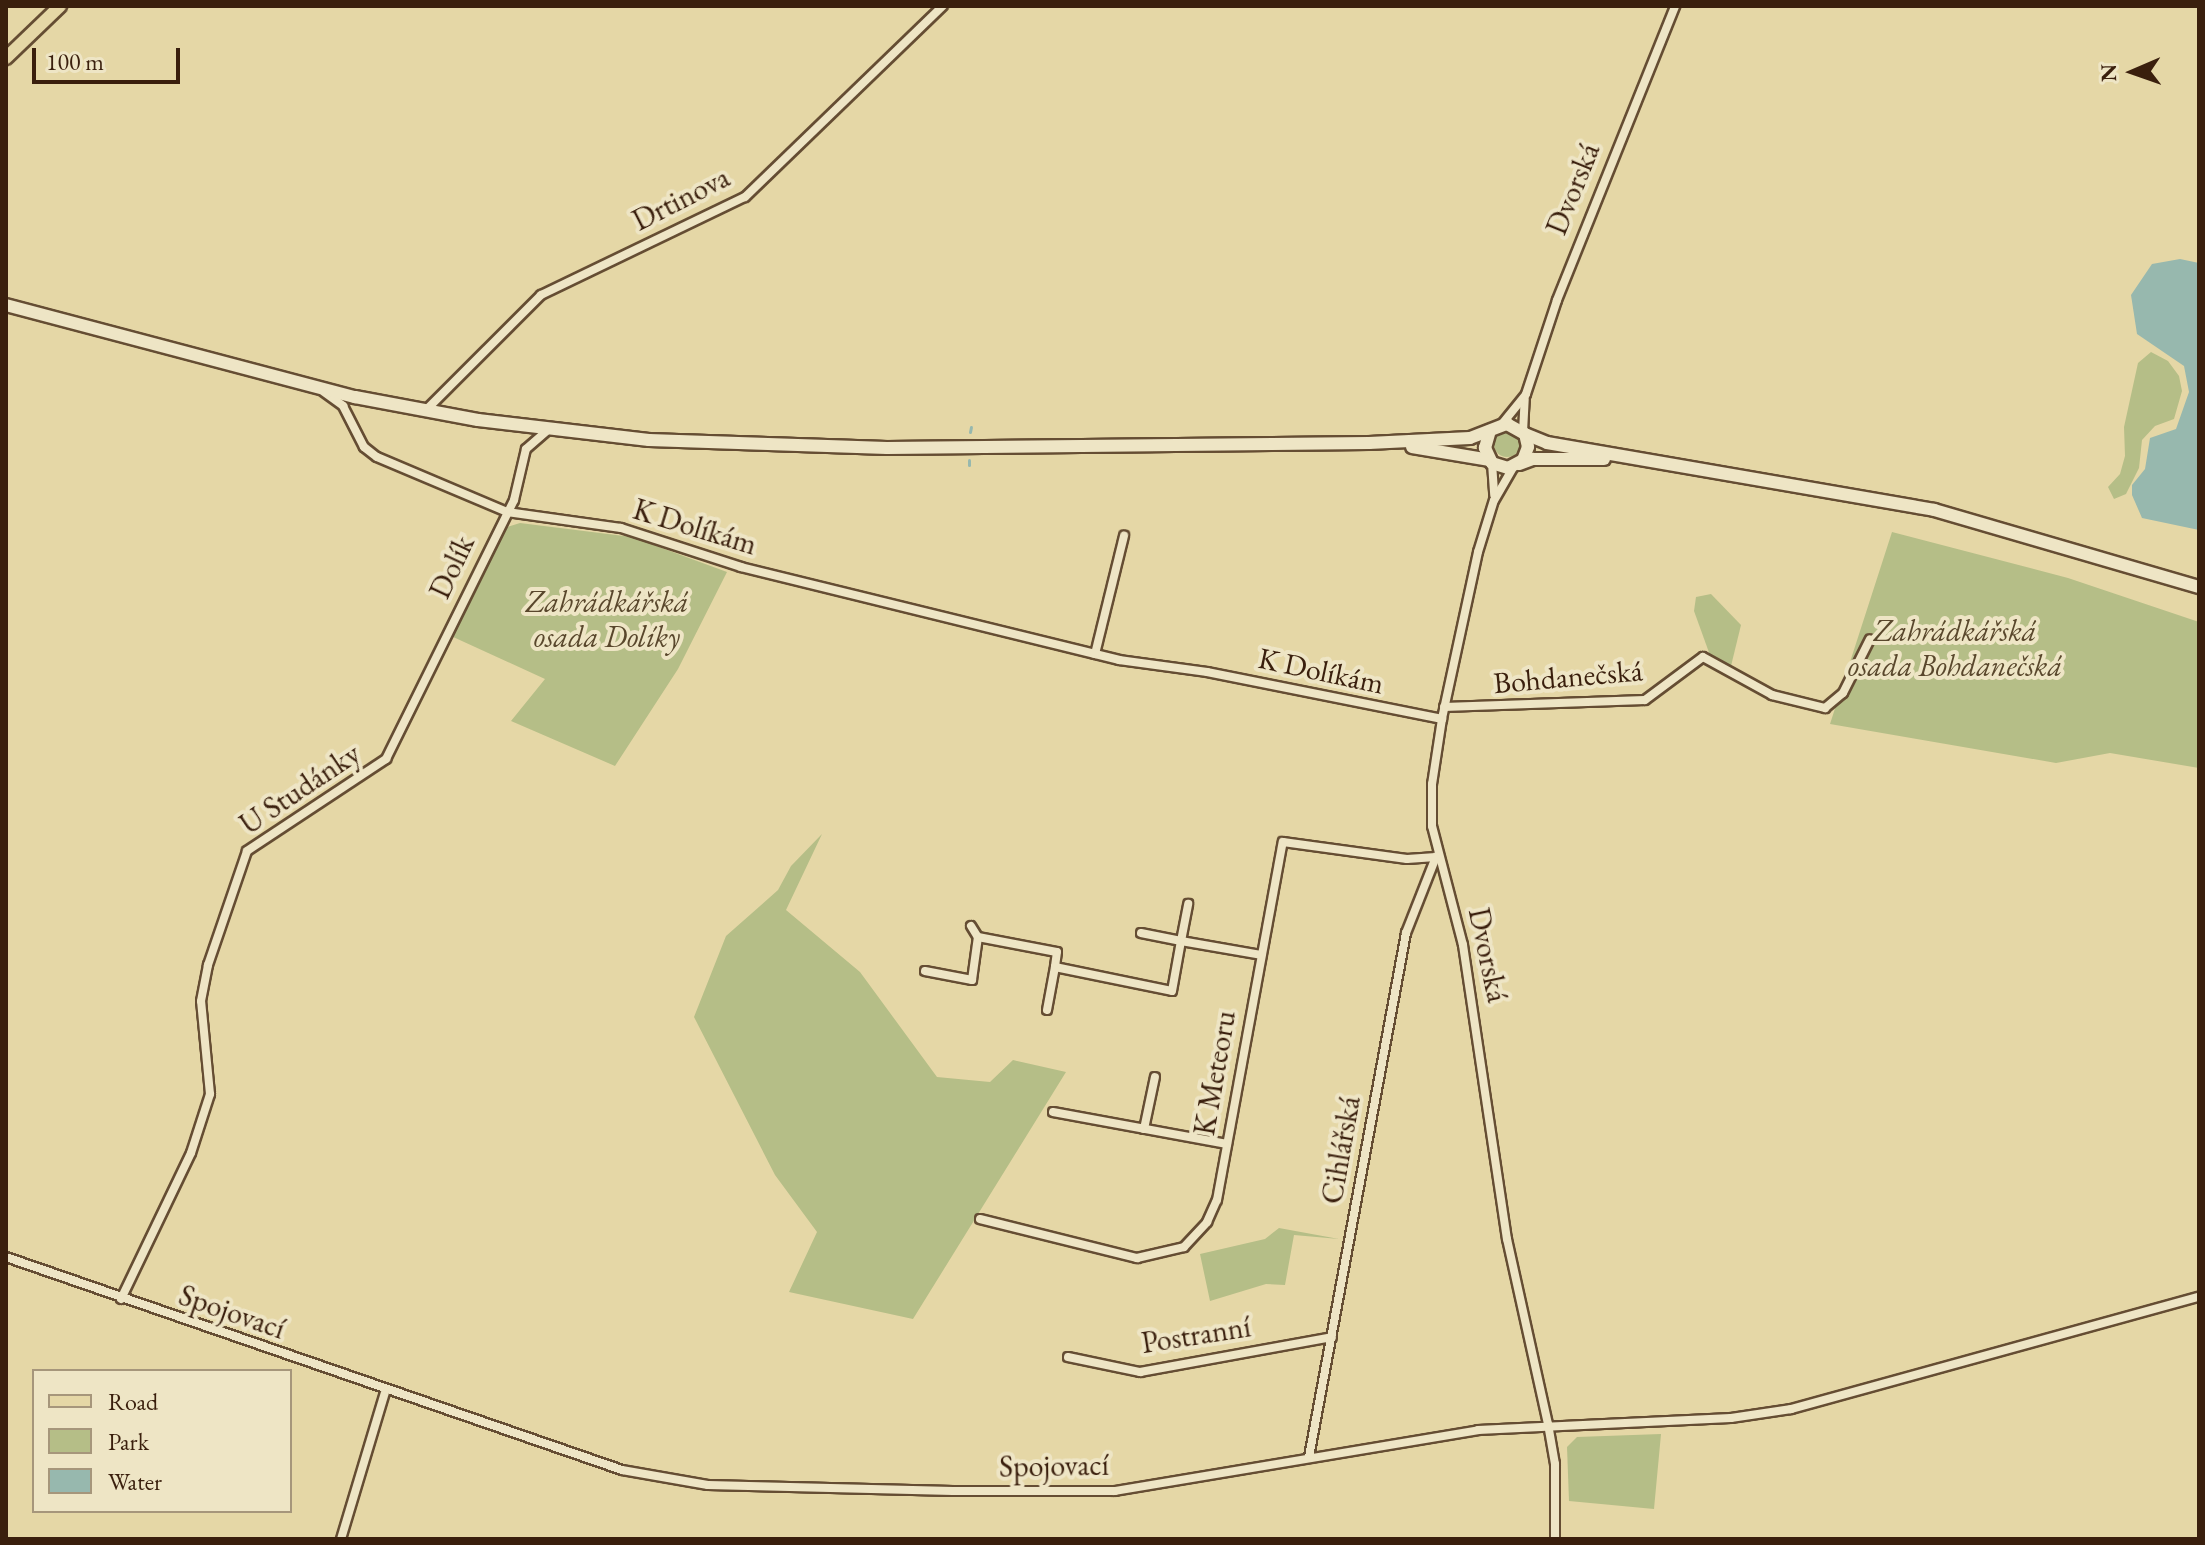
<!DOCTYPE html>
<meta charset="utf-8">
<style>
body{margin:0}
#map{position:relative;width:2205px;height:1545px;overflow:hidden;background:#e5d7a6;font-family:"EB Garamond",serif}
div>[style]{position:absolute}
.green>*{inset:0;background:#b5be87}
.round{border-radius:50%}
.water>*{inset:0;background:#97b8ae}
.stream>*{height:3px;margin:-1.5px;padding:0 1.5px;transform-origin:1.5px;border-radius:1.5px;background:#97b8ae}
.roads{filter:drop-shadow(2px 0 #654d33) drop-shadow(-2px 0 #654d33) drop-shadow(0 2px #654d33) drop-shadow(0 -2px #654d33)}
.minor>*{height:8px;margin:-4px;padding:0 4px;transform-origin:4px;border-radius:4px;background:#eee5c5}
.secondary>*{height:12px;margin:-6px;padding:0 6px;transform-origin:6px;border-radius:6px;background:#eee5c5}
.primary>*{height:12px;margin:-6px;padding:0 6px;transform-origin:6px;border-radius:6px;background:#e5d7a6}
span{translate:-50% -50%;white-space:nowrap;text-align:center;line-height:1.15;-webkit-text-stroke:8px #eee5c5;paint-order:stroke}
.street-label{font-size:30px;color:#3a1f0d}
.park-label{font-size:30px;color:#59472c;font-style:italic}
.frame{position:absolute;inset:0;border:8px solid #3a1f0d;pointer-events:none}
.legend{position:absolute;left:32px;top:1369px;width:260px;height:144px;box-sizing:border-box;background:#eee5c5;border:2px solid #a6967b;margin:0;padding:10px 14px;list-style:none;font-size:24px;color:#3a1f0d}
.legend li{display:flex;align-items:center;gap:16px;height:40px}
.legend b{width:40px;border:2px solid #a6967b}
.north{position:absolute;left:2093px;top:32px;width:80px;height:80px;-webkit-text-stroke:6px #eee5c5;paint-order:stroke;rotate:268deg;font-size:22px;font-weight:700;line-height:32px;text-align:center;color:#3a1f0d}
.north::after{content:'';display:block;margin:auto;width:28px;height:36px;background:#3a1f0d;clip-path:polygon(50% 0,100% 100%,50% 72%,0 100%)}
.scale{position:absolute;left:32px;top:48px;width:148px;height:36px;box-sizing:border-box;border:4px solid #3a1f0d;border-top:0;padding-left:10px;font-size:24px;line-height:28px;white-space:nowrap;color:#3a1f0d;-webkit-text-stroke:6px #eee5c5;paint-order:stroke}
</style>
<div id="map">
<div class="green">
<i style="clip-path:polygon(2151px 352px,2168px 361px,2179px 376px,2182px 391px,2174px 419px,2155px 426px,2142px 440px,2139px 468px,2126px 494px,2114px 499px,2108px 487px,2120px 474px,2125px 456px,2124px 427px,2138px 363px)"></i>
<i class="round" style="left:1494px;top:431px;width:26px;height:26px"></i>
<i style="clip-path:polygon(520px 523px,632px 537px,727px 572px,678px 669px,615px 766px,511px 721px,545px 679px,451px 636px,501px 529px)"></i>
<i style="clip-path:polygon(1892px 532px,2068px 578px,2199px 622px,2199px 768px,2110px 753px,2056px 763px,1830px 724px)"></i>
<i style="clip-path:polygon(1711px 594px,1741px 625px,1731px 666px,1711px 658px,1694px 611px,1696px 597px)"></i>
<i style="clip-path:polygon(822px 834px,786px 910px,860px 972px,937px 1077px,990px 1082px,1013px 1060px,1066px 1072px,913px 1319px,789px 1292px,817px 1232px,775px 1175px,694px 1017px,726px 936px,778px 890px,791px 866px)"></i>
<i style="clip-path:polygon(1279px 1228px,1339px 1239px,1294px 1235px,1285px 1285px,1266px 1284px,1210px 1301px,1200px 1254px,1265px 1239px)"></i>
<i style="clip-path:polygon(1661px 1434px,1654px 1509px,1569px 1501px,1567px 1447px,1577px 1437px)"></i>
</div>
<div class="water">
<i style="clip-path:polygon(2180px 259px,2199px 263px,2199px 530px,2142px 518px,2132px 495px,2132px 485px,2145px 469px,2150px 438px,2176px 429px,2189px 392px,2184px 366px,2137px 334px,2131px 295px,2152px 264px)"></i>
</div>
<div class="stream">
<i style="left:970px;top:432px;width:5px;rotate:-79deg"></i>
<i style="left:969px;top:465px;width:5px;rotate:-90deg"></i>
</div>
<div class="roads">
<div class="minor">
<i style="left:324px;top:392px;width:24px;rotate:36deg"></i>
<i style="left:343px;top:406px;width:46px;rotate:62.9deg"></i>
<i style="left:364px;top:447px;width:16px;rotate:38deg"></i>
<i style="left:377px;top:457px;width:141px;rotate:22.9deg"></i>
<i style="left:507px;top:512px;width:115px;rotate:8deg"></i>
<i style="left:621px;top:528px;width:126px;rotate:18deg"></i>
<i style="left:741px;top:567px;width:389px;rotate:13.8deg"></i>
<i style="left:1119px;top:660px;width:89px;rotate:7.8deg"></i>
<i style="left:1207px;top:672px;width:240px;rotate:11.3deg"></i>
<i style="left:425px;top:411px;width:164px;rotate:-45deg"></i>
<i style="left:541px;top:295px;width:226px;rotate:-25.7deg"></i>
<i style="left:745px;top:197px;width:275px;rotate:-44deg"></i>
<i style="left:1502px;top:424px;width:38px;rotate:-51deg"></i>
<i style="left:1526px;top:394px;width:99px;rotate:-71.7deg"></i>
<i style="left:1557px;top:300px;width:317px;rotate:-68.1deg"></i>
<i style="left:1523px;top:432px;width:33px;rotate:-87deg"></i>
<i style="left:1492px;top:463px;width:32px;rotate:86deg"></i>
<i style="left:1514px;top:466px;width:39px;rotate:120deg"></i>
<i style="left:1494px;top:500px;width:54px;rotate:107.1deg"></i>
<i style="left:1478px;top:552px;width:171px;rotate:102.2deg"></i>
<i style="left:1442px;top:719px;width:66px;rotate:98.7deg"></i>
<i style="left:1432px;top:784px;width:42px;rotate:90deg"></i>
<i style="left:1432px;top:826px;width:123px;rotate:75.4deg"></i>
<i style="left:1463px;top:945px;width:297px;rotate:81.5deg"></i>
<i style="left:1507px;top:1239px;width:189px;rotate:77.5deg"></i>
<i style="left:1548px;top:1424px;width:41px;rotate:80.1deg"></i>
<i style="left:1555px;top:1464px;width:75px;rotate:90deg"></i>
<i style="left:1095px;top:654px;width:122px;rotate:-76.2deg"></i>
<i style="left:1444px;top:707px;width:201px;rotate:-2deg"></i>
<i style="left:1645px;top:700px;width:72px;rotate:-36.6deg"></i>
<i style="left:1703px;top:657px;width:79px;rotate:28.8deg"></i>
<i style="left:1772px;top:695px;width:55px;rotate:13.8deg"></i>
<i style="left:1825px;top:708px;width:23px;rotate:-40deg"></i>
<i style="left:1843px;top:693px;width:60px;rotate:-63.4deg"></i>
<i style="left:971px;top:926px;width:13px;rotate:58deg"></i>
<i style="left:1141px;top:933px;width:41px;rotate:11.3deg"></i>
<i style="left:1181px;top:941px;width:38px;rotate:-79deg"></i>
<i style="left:925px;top:971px;width:48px;rotate:10.8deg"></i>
<i style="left:972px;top:980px;width:43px;rotate:-82.1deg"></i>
<i style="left:978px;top:937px;width:80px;rotate:10.8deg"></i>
<i style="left:1057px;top:952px;width:15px;rotate:98deg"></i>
<i style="left:1047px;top:1010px;width:44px;rotate:-79.5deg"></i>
<i style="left:1055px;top:967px;width:119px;rotate:11.6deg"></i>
<i style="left:1172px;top:991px;width:51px;rotate:-79.8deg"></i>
<i style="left:1181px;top:941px;width:81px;rotate:9.9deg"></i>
<i style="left:1053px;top:1112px;width:177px;rotate:10.4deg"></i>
<i style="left:1144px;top:1129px;width:53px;rotate:-78.1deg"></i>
<i style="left:980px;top:1219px;width:162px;rotate:14deg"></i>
<i style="left:1137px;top:1258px;width:48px;rotate:-13.2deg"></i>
<i style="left:1184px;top:1247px;width:34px;rotate:-47deg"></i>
<i style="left:1207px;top:1222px;width:24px;rotate:-66deg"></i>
<i style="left:1217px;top:1200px;width:364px;rotate:-79.6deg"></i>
<i style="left:1283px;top:842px;width:125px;rotate:7.8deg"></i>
<i style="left:1407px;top:859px;width:29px;rotate:-4deg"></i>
<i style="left:6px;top:1257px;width:652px;rotate:19.07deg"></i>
<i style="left:622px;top:1470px;width:87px;rotate:9.9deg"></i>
<i style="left:708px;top:1485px;width:245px;rotate:1.4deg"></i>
<i style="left:953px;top:1491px;width:162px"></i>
<i style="left:1115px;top:1491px;width:368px;rotate:-9.5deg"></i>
<i style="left:1478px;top:1430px;width:253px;rotate:-2.7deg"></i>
<i style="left:1731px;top:1418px;width:61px;rotate:-8.5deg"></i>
<i style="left:1791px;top:1409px;width:423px;rotate:-15.4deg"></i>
<i style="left:121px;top:1299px;width:162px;rotate:-64.4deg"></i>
<i style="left:191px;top:1153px;width:62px;rotate:-72.1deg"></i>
<i style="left:210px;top:1094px;width:93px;rotate:-95.5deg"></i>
<i style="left:201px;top:1001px;width:37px;rotate:-79deg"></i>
<i style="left:208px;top:965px;width:120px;rotate:-71.1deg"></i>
<i style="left:247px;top:851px;width:167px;rotate:-33.5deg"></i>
<i style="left:386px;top:759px;width:289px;rotate:-63.7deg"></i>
<i style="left:514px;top:500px;width:52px;rotate:-76.8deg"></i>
<i style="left:526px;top:449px;width:29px;rotate:-41deg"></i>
<i style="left:1068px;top:1357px;width:74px;rotate:11.8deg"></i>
<i style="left:1140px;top:1372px;width:195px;rotate:-10.3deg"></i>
<i style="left:1309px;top:1457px;width:533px;rotate:-79.51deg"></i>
<i style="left:1406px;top:933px;width:82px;rotate:-68.5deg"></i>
<i style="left:341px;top:1539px;width:153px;rotate:-73.3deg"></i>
</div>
<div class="secondary">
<i style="left:6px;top:305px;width:361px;rotate:14.8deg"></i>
<i style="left:355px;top:397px;width:125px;rotate:10.6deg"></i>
<i style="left:478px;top:420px;width:172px;rotate:6.7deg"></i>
<i style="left:649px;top:440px;width:238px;rotate:1.9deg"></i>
<i style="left:887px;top:448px;width:482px;rotate:-0.6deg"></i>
<i style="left:1369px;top:443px;width:101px;rotate:-2.8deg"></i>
<i style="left:1470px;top:438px;width:40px;rotate:-21deg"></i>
<i style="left:1507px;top:424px;width:21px;rotate:29deg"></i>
<i style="left:1525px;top:434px;width:13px;rotate:77deg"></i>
<i style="left:1528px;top:447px;width:14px;rotate:111deg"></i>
<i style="left:1523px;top:460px;width:17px;rotate:152deg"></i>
<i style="left:1508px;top:468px;width:17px;rotate:-163deg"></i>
<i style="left:1492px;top:463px;width:17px;rotate:-115deg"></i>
<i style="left:1485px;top:448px;width:18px;rotate:-74deg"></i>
<i style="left:1525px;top:434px;width:24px;rotate:22deg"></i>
<i style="left:1547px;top:443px;width:393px;rotate:9.8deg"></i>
<i style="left:1934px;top:510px;width:276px;rotate:16.2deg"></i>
<i style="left:1412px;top:447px;width:79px;rotate:9.5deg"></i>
<i style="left:1519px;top:464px;width:15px;rotate:-20deg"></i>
<i style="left:1533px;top:459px;width:71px"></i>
</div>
<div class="primary">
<i style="left:6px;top:58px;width:75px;rotate:-43.9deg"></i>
</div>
</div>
<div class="street-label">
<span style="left:1573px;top:189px;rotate:-68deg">Dvorská</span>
<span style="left:681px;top:199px;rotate:-27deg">Drtinova</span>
<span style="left:695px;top:527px;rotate:17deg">K Dolíkám</span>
<span style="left:452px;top:567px;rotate:-65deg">Dolík</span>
<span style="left:1321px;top:671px;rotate:12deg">K Dolíkám</span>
<span style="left:1568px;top:677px;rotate:-5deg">Bohdanečská</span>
<span style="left:300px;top:789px;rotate:-34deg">U Studánky</span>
<span style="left:1488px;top:955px;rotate:78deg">Dvorská</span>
<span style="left:1215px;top:1073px;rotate:-80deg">K Meteoru</span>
<span style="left:1341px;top:1150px;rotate:-80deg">Cihlářská</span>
<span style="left:232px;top:1312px;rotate:19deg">Spojovací</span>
<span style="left:1196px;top:1335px;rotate:-9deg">Postranní</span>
<span style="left:1054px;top:1466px;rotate:-1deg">Spojovací</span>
</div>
<div class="park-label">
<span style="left:607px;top:619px">Zahrádkářská<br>osada Dolíky</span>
<span style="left:1955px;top:648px">Zahrádkářská<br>osada Bohdanečská</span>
</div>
<div class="frame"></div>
<ul class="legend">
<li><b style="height:10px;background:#e5d7a6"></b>Road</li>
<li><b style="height:22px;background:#b5be87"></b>Park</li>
<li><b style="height:22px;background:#97b8ae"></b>Water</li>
</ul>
<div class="north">N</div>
<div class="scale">100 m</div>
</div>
